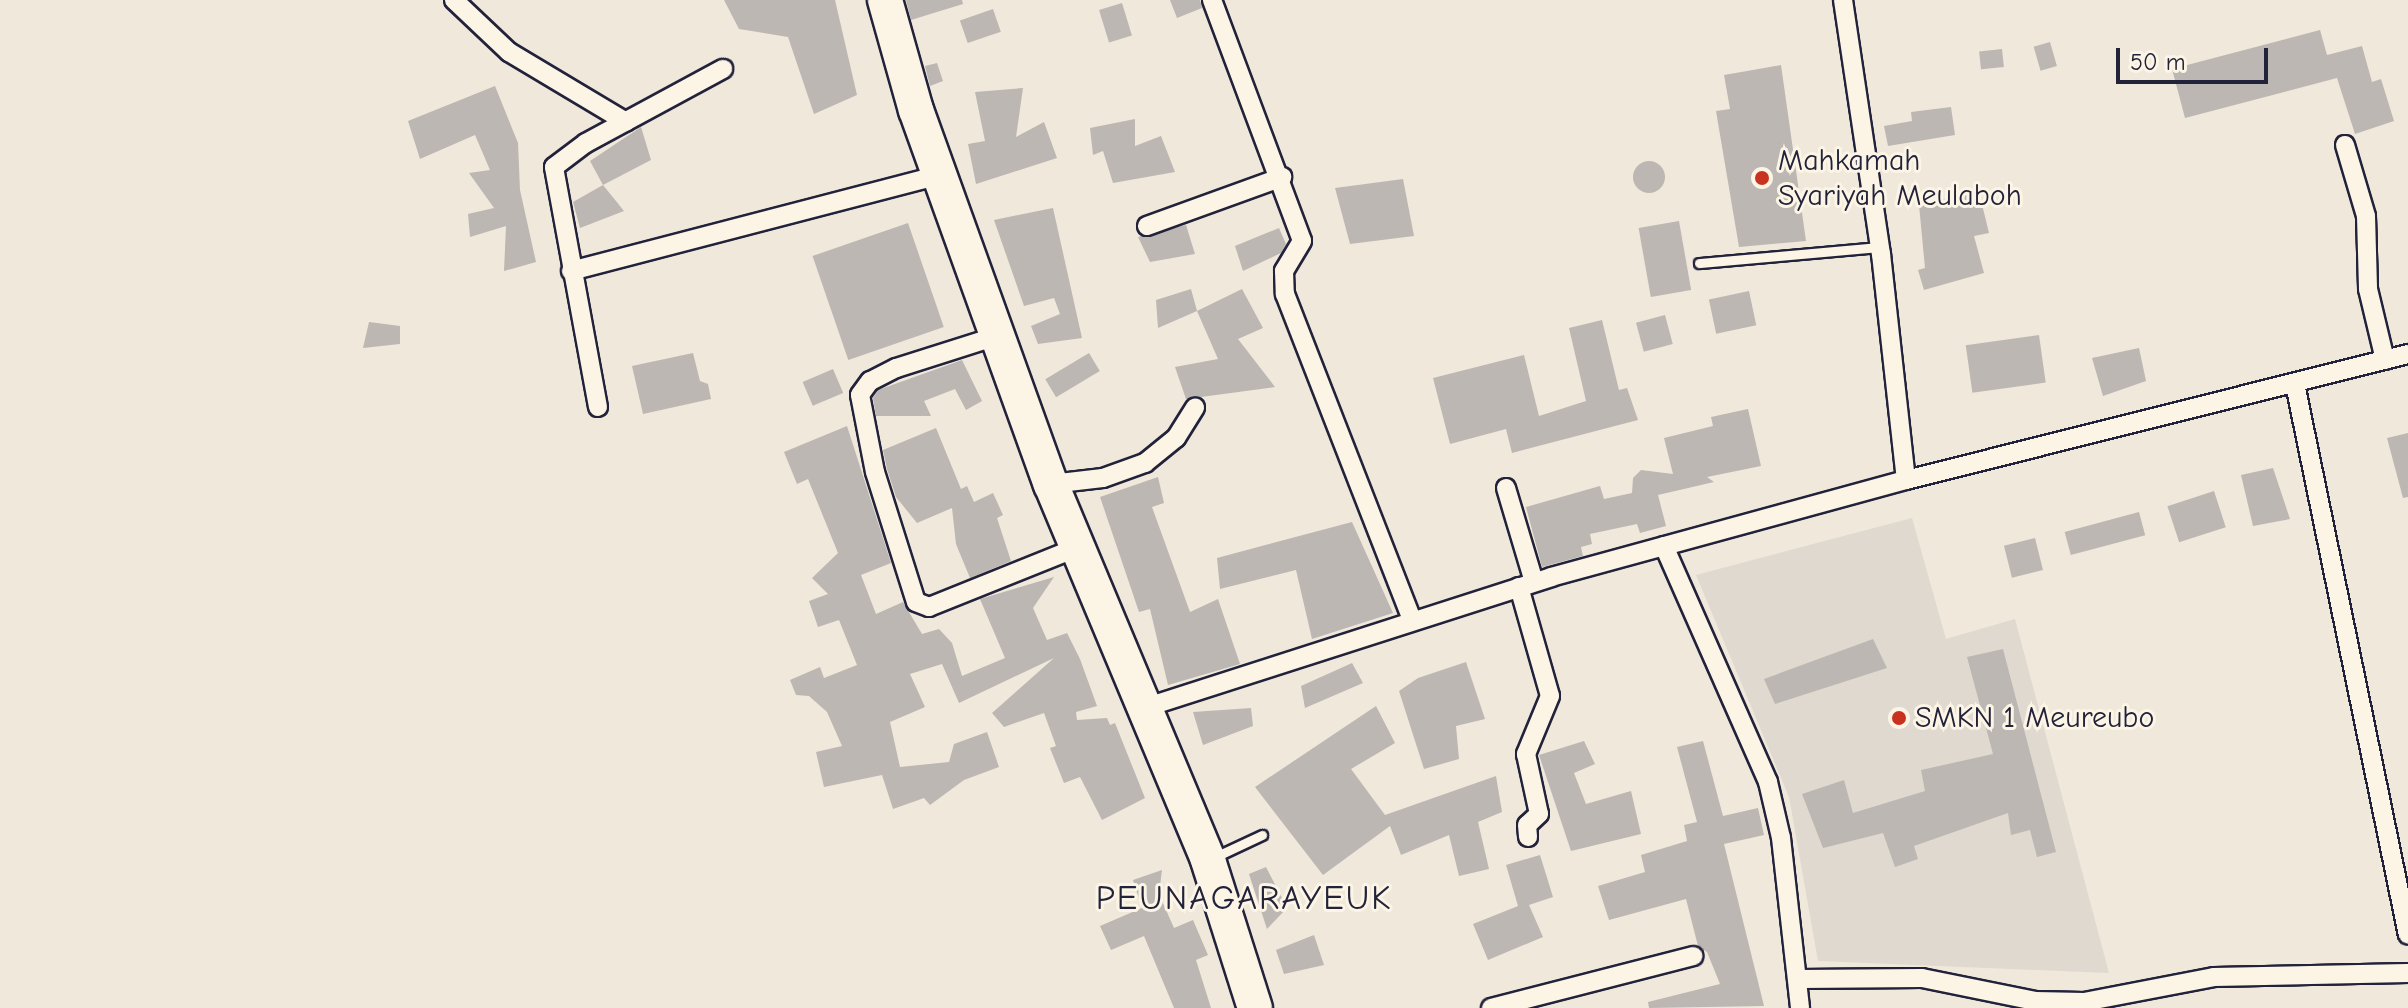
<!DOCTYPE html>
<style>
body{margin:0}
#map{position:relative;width:2408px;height:1008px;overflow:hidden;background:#efe8db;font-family:"Comic Neue",sans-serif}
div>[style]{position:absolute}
.built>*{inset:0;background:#e0d9cf}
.building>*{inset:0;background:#bcb7b3;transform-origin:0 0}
.round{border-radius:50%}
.roads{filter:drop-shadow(2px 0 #22223b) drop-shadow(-2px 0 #22223b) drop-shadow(0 2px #22223b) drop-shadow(0 -2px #22223b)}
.lane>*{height:9px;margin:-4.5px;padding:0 4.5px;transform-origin:4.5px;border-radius:4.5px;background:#fcf5e5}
.street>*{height:18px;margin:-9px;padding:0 9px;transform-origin:9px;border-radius:9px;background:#fcf5e5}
.highway>*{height:34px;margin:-17px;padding:0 17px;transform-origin:17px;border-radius:17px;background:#fcf5e5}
.dots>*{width:22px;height:22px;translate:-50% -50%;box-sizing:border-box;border:4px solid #fcf5e5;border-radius:50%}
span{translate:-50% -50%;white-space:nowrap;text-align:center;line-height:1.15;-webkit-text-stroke:6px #fcf5e5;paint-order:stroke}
.poi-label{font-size:30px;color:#22223b}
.left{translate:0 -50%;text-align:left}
.quarter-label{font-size:34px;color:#22223b;letter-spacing:2px}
.scale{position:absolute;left:2116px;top:48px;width:152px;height:36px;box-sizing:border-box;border:4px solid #22223b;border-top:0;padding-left:10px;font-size:24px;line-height:28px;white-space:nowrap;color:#22223b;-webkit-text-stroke:6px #fcf5e5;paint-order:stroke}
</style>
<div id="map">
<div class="built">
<i style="clip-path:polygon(1912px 518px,1946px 639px,2015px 619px,2109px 973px,1818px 961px,1789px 797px,1696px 575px)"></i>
</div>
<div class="building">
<i style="clip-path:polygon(724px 0,835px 0,857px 95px,814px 114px,788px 37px,739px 29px)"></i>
<i style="clip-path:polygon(906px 0,962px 0,963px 4px,911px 20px)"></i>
<i style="clip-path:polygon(1170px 0,1200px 0,1202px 8px,1177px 18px)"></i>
<i style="left:1122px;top:3px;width:34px;height:24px;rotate:73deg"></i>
<i style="left:993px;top:9px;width:24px;height:35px;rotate:71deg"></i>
<i style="clip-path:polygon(2320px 30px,2327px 55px,2362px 46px,2372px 82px,2381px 79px,2394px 121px,2355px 134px,2337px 78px,2185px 118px,2172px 69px)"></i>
<i style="left:2050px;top:42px;width:25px;height:17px;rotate:74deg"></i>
<i style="left:2002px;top:49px;width:18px;height:23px;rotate:84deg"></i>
<i style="clip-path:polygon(937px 63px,943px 81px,930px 86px,925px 66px)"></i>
<i style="clip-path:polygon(1781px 65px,1806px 241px,1739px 247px,1716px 111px,1730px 109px,1724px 75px)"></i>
<i style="clip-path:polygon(495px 86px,518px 143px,520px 190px,536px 262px,504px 271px,506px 226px,470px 237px,468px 214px,494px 208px,469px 173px,490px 170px,475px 135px,420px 159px,408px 121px)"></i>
<i style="clip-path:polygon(1023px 88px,1016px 137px,1044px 122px,1057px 158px,976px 184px,968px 144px,985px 141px,975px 92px)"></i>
<i style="clip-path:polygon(1951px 107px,1955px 135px,1888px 146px,1884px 126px,1912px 121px,1911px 112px)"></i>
<i style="clip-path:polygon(1135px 119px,1135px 146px,1161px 136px,1175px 172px,1113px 183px,1103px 151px,1093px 155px,1090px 128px)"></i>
<i style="clip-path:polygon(641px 127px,651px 160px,603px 185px,590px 161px)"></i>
<i class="round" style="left:1633px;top:161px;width:32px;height:32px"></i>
<i style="clip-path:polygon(1403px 179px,1414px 236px,1350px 244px,1335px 188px)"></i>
<i style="clip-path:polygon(603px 185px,624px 211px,580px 228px,573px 202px)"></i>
<i style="clip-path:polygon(1979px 192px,1989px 233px,1974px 236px,1984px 273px,1924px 290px,1918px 270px,1925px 268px,1919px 205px)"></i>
<i style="clip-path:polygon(1053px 208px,1082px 338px,1038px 344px,1031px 326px,1060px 314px,1054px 298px,1024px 306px,994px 220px)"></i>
<i style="left:1679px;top:221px;width:70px;height:41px;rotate:80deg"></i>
<i style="left:908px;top:223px;width:110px;height:101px;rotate:71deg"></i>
<i style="clip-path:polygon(1186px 225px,1195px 254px,1150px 262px,1138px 237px)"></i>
<i style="clip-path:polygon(1279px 228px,1286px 244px,1281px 253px,1243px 271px,1235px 246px)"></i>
<i style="clip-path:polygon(1191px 289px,1197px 311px,1158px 328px,1156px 300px)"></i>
<i style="clip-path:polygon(1242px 289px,1263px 328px,1238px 339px,1275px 387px,1186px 399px,1175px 367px,1218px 359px,1197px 311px)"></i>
<i style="left:1749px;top:291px;width:35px;height:41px;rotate:78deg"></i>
<i style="left:1665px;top:315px;width:30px;height:30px;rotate:75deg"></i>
<i style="clip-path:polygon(1602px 320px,1619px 390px,1627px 388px,1638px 420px,1512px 453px,1506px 429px,1450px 444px,1433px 378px,1524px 355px,1539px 416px,1586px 401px,1569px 328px)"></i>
<i style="clip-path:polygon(369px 322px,400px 326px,400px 344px,363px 348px)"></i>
<i style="left:2039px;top:335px;width:48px;height:74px;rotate:82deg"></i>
<i style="clip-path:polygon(2139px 348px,2146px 381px,2103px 396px,2092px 358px)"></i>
<i style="clip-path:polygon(693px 353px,700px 381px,708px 384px,711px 399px,643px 414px,632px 366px)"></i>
<i style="left:1089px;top:353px;width:21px;height:51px;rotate:59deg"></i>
<i style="clip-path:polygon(962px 360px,982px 401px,966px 410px,955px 389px,924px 401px,931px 416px,876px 416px,873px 398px,878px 390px)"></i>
<i style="left:833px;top:369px;width:26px;height:33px;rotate:67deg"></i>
<i style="clip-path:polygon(1748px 409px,1761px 466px,1707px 477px,1714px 482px,1658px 495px,1666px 526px,1640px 533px,1637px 524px,1590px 534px,1592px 544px,1581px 547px,1583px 556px,1542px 567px,1526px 507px,1600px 486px,1604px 499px,1632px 493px,1633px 478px,1641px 470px,1673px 474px,1664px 438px,1713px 426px,1711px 417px)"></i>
<i style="clip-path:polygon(847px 426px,891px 563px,861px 575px,876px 614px,903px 602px,922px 634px,939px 629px,952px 643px,962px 676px,1005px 658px,980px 599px,1054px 577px,1033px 608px,1047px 640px,1067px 633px,1080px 659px,1097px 706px,1076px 712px,1077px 720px,1107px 718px,1110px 725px,1115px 723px,1145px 798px,1102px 820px,1080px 777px,1064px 783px,1050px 748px,1056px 746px,1044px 713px,1004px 727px,992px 713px,1054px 658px,959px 703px,942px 664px,910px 674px,925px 707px,890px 722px,900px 767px,949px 762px,954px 744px,987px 732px,999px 767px,964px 780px,930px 805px,924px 798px,893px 809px,882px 775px,824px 787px,816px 752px,842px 746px,827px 712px,809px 696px,796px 695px,790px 680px,820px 667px,824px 678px,857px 665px,839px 620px,818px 627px,809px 601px,828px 594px,812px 578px,838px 553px,808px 479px,797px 484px,784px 452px)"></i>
<i style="clip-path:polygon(936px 428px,961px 489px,967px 486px,974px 502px,993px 493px,1003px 515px,997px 518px,1011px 561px,970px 578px,956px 544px,952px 508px,917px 523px,896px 497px,887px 469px,883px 450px)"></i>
<i style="clip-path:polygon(2408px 433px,2408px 497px,2403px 498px,2387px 438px)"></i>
<i style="clip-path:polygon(2273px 468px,2290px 519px,2253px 526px,2241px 475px)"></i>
<i style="clip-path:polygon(1158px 477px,1164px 503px,1152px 507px,1190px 612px,1218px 599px,1240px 664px,1168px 685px,1150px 609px,1139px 612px,1100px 497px)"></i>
<i style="left:2214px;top:491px;width:38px;height:49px;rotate:72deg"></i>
<i style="left:2139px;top:512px;width:24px;height:77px;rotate:75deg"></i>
<i style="clip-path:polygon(1352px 522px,1393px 613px,1312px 639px,1296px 570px,1220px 589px,1217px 558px)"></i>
<i style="left:2035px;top:538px;width:33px;height:32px;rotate:76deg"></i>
<i style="clip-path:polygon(1873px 639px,1887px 668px,1775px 704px,1764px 679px)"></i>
<i style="clip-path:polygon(2003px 649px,2056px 852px,2037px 857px,2030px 830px,2011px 835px,2008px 813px,1914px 846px,1918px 859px,1895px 867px,1883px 833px,1823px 848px,1802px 794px,1844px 780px,1853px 813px,1925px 791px,1921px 770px,1993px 754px,1967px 657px)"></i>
<i style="clip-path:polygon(1466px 662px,1485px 719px,1456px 726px,1459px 759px,1424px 769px,1399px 691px,1418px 678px)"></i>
<i style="clip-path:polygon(1352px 663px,1363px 683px,1305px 708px,1301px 686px)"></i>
<i style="clip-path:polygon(1376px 706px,1395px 743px,1351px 769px,1385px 815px,1496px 776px,1502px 812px,1478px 822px,1489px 869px,1459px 876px,1449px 835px,1401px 855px,1390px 826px,1323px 875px,1255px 787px)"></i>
<i style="clip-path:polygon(1251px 708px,1253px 726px,1203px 745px,1193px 712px)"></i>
<i style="clip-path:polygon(1584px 741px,1595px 764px,1574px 773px,1586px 804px,1631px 791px,1641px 834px,1571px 851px,1539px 755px)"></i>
<i style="clip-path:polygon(1703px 741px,1723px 816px,1758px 808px,1764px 835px,1724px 844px,1764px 1006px,1649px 1008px,1648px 1002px,1720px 984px,1707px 952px,1698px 946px,1686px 899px,1609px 920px,1598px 886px,1645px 872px,1641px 855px,1687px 841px,1684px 825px,1697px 822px,1677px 747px)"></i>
<i style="clip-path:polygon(1540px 855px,1553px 897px,1529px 905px,1543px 937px,1488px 960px,1473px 924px,1518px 906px,1506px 865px)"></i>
<i style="clip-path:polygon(1266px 867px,1287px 908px,1267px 929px,1249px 874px)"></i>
<i style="clip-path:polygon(1162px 870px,1159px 894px,1174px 928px,1193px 920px,1208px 955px,1196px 960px,1211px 1008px,1174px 1008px,1144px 936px,1111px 950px,1100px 926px,1142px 908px,1133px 880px)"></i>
<i style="clip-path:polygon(1314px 935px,1324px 965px,1284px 974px,1276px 950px)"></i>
</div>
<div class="roads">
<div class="lane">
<i style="left:1699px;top:263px;width:182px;rotate:-5.1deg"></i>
<i style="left:1215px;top:857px;width:52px;rotate:-25.1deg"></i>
</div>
<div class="street">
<i style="left:454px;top:0;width:76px;rotate:43.4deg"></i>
<i style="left:509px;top:52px;width:136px;rotate:30.9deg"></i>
<i style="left:1212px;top:0;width:257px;rotate:69.5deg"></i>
<i style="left:1302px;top:241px;width:35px;rotate:121deg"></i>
<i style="left:1284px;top:271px;width:23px;rotate:88deg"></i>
<i style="left:1285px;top:294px;width:350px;rotate:68.7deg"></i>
<i style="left:1843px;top:0;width:257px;rotate:81.5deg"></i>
<i style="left:1881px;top:254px;width:227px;rotate:83.7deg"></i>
<i style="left:2345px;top:145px;width:74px;rotate:73.5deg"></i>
<i style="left:2366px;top:216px;width:73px;rotate:88.4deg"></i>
<i style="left:2368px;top:289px;width:73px;rotate:76.5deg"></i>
<i style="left:1147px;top:226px;width:144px;rotate:-19.9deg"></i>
<i style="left:571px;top:271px;width:380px;rotate:-14.6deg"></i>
<i style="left:997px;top:336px;width:106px;rotate:162.4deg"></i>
<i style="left:896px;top:368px;width:29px;rotate:153deg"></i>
<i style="left:870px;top:381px;width:17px;rotate:126deg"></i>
<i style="left:860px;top:395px;width:78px;rotate:79deg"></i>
<i style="left:875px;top:472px;width:136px;rotate:72.5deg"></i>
<i style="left:916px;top:602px;width:14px;rotate:21deg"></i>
<i style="left:929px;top:607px;width:158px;rotate:-21.9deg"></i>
<i style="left:2295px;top:384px;width:562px;rotate:78.41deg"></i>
<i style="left:598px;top:407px;width:244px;rotate:-100.4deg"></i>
<i style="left:554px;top:167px;width:40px;rotate:-37deg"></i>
<i style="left:586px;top:143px;width:156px;rotate:-28.4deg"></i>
<i style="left:1051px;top:484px;width:52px;rotate:-6.6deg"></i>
<i style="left:1103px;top:478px;width:45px;rotate:-19.7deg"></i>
<i style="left:1145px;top:463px;width:40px;rotate:-39deg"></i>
<i style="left:1176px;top:438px;width:36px;rotate:-58deg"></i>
<i style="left:1506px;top:488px;width:98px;rotate:73.4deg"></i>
<i style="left:1664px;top:546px;width:258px;rotate:66.2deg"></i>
<i style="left:1768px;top:782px;width:57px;rotate:76.9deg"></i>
<i style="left:1781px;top:838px;width:171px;rotate:83.6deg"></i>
<i style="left:1519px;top:587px;width:113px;rotate:74.1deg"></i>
<i style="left:1550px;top:696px;width:63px;rotate:112.5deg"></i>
<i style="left:1526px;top:754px;width:61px;rotate:77.8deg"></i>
<i style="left:1539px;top:814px;width:16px;rotate:137deg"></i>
<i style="left:1527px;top:825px;width:12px;rotate:85deg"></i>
<i style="left:1144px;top:708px;width:428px;rotate:-17.8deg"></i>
<i style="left:1551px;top:577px;width:368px;rotate:-15.3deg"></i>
<i style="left:1906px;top:480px;width:518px;rotate:-14.09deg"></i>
<i style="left:1799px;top:979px;width:123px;rotate:-0.5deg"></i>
<i style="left:1922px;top:978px;width:115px;rotate:11.5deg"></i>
<i style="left:2035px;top:1001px;width:49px;rotate:1.2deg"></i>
<i style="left:2084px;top:1002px;width:132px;rotate:-10.9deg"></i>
<i style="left:2214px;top:977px;width:194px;rotate:-1.2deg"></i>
<i style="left:1491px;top:1008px;width:209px;rotate:-14.4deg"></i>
</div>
<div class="highway">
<i style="left:885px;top:0;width:114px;rotate:74.3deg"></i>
<i style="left:916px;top:110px;width:398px;rotate:70.2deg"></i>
<i style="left:1051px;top:484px;width:407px;rotate:67.3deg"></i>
<i style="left:1208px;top:860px;width:155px;rotate:72.4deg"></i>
</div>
</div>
<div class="dots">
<i style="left:1762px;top:178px;background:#c8321e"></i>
<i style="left:1899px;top:718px;background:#c8321e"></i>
</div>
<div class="poi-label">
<span class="left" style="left:1778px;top:178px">Mahkamah<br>Syariyah Meulaboh</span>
<span class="left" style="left:1915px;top:718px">SMKN 1 Meureubo</span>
</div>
<div class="quarter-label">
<span style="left:1244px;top:899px">PEUNAGARAYEUK</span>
</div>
<div class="scale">50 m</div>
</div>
